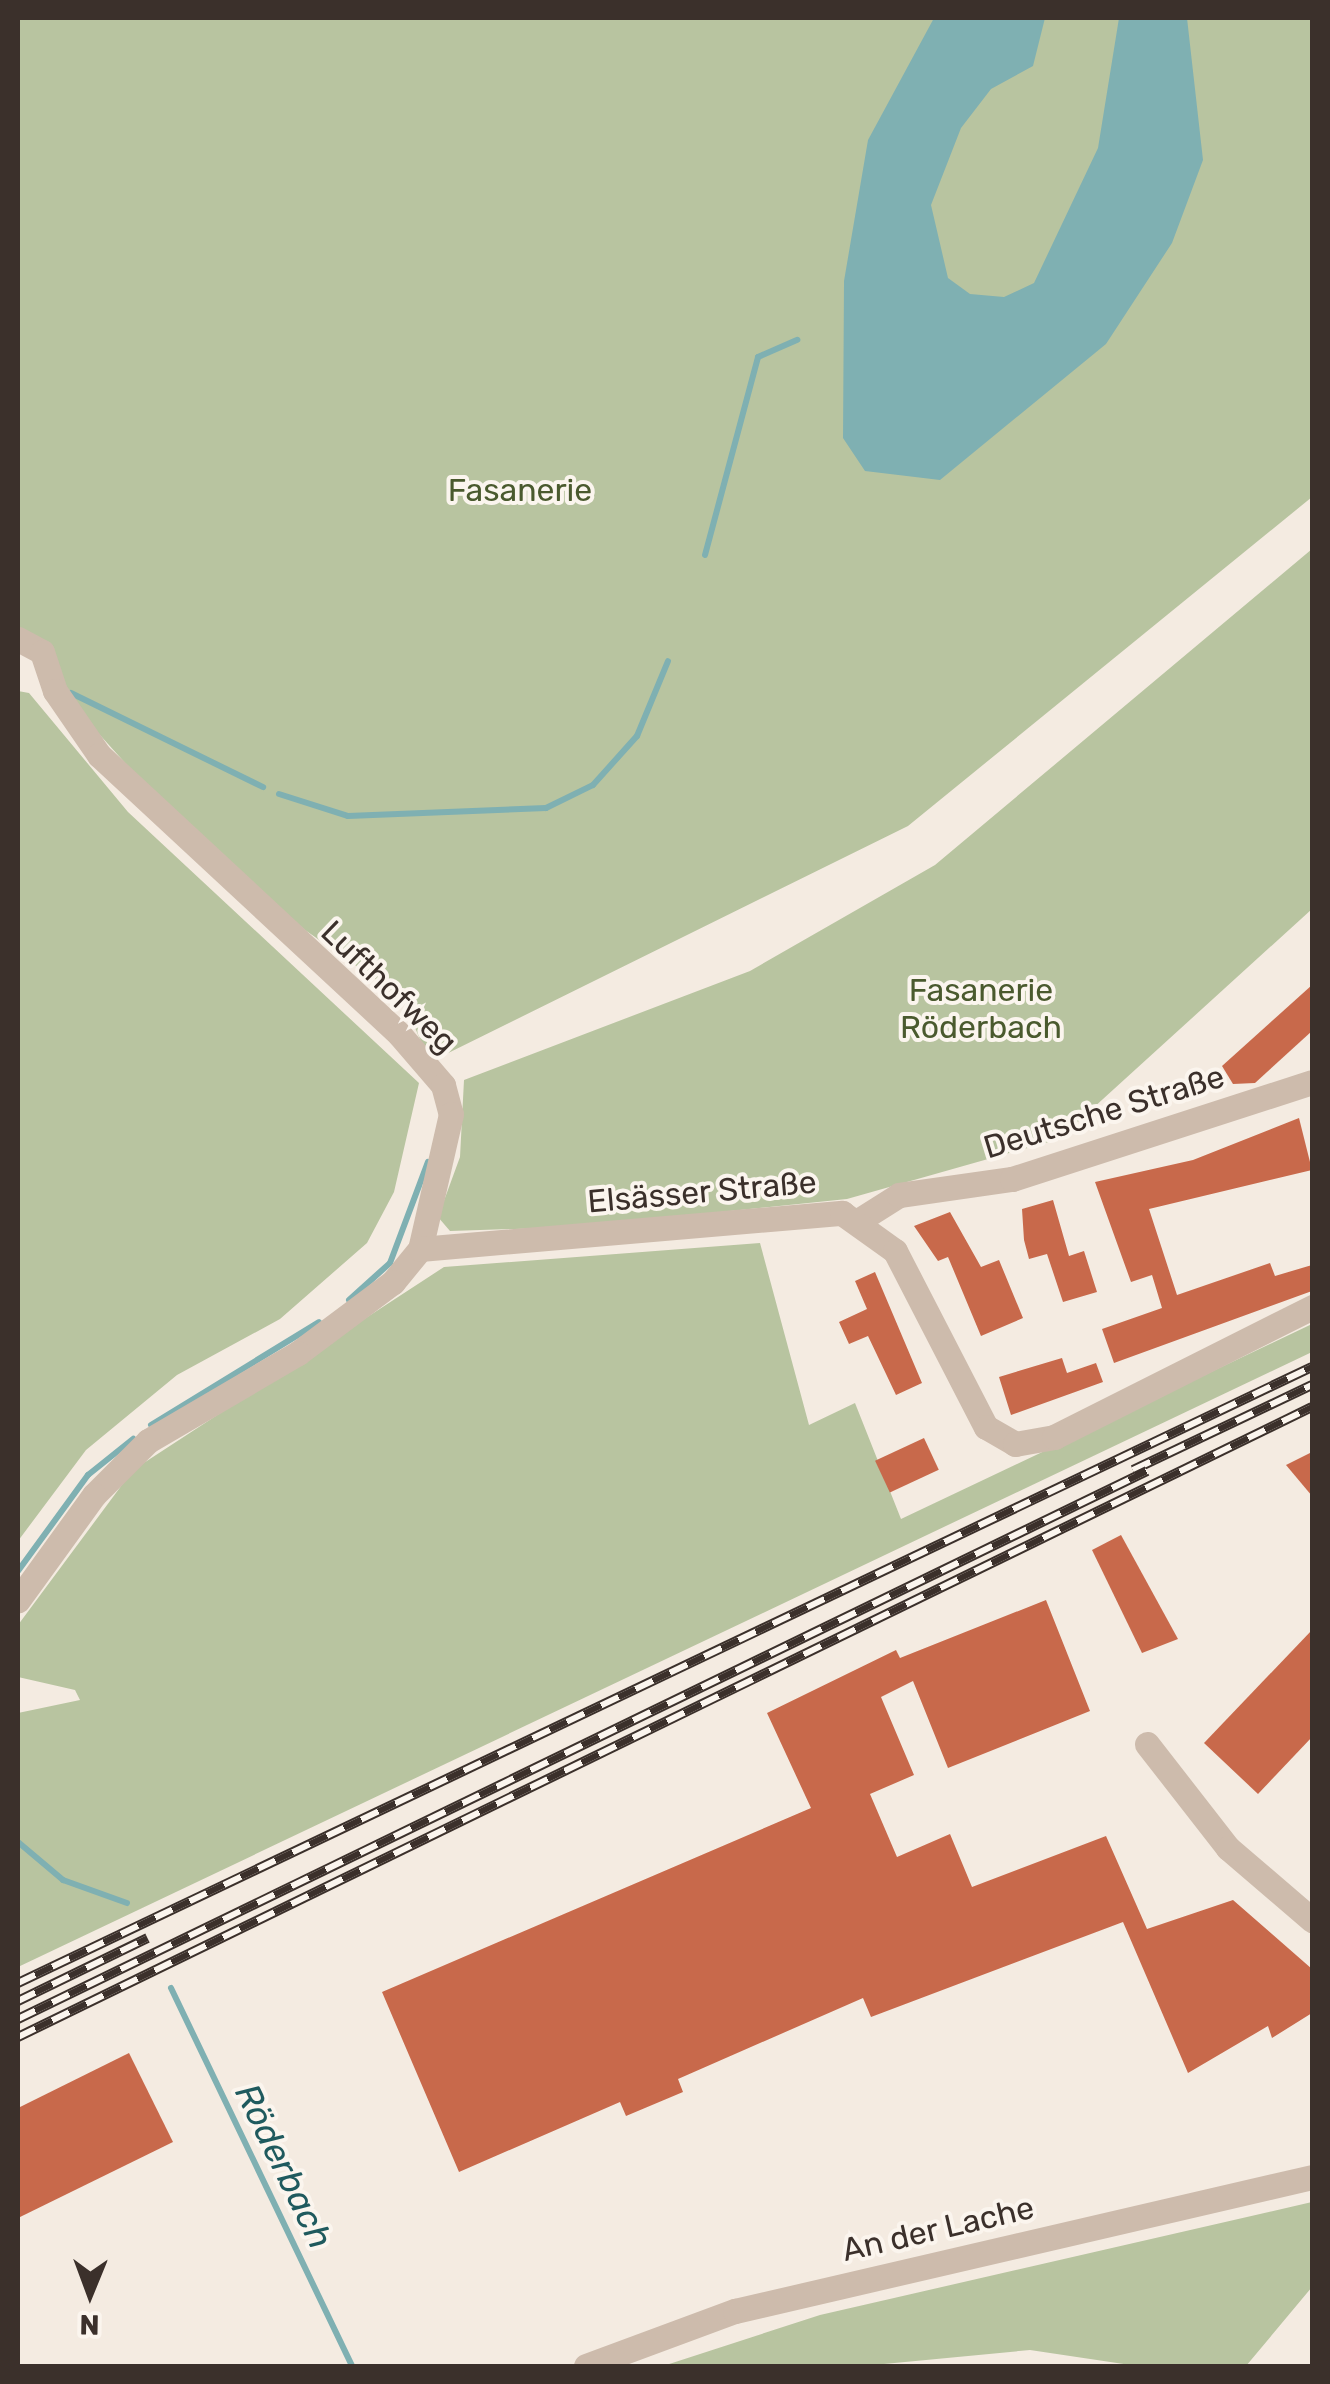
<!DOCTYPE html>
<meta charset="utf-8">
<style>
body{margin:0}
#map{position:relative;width:1330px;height:2384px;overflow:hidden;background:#f4ebe1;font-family:Rubik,sans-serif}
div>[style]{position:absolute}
.green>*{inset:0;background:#b8c4a0}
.water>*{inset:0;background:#7fb0b2}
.stream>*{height:6px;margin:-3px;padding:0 3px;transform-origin:3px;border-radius:3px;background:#7fb0b2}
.building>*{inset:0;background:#c8694b;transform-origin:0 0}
.street>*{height:25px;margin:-12.5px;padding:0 12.5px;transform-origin:12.5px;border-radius:12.5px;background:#cdbbac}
.rail>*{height:10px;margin-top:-5px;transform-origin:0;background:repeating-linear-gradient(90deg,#fbf5ee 0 19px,#3b302b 0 38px);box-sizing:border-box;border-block:2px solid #3b302b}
span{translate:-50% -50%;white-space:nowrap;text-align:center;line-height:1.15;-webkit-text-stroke:8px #fbf5ee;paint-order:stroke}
.park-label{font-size:32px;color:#4a5a2e}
.street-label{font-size:32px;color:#3b302b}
.water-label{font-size:35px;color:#1f5a5e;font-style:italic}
.frame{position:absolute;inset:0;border:20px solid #3b302b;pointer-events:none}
.north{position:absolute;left:40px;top:2244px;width:100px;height:100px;-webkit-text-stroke:8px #fbf5ee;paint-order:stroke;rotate:181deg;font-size:28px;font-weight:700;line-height:40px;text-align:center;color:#3b302b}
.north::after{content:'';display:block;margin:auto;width:35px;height:45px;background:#3b302b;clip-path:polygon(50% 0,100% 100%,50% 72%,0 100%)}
</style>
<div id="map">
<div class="green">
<i style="clip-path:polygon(18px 18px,1312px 18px,1312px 497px,908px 826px,430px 1062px,402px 998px,305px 930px,172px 815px,18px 644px)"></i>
<i style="clip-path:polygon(1312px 549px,1312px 909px,1059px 1139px,847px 1199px,575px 1227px,450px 1231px,438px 1217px,460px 1157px,464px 1080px,750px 971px,935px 865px)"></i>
<i style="clip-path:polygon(18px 691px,29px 693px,128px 812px,419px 1083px,394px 1192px,367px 1243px,280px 1319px,177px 1375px,86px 1450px,18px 1541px)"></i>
<i style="clip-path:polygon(760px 1243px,809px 1425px,855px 1403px,901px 1519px,1312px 1324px,1312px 1352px,18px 1967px,18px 1713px,80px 1700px,75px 1690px,18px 1677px,18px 1625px,133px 1470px,444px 1267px)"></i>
<i style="clip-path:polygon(1312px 2202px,1312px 2287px,1246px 2366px,1137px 2366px,1030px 2350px,863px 2366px,663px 2366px,820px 2315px)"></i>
</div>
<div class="water">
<i style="clip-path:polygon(934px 18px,1045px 18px,1033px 66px,991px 89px,961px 128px,931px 205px,948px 278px,970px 294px,1004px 297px,1034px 283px,1098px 148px,1119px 18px,1187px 18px,1203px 160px,1172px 243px,1106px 344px,940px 480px,865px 471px,843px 438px,844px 281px,868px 140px)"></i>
</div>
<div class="stream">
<i style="left:705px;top:555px;width:205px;rotate:-75deg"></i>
<i style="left:758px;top:357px;width:43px;rotate:-23.6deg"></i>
<i style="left:71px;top:693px;width:214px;rotate:26.1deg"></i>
<i style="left:279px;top:794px;width:72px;rotate:17.7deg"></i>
<i style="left:348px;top:816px;width:198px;rotate:-2.3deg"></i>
<i style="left:546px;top:808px;width:52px;rotate:-26.1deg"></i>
<i style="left:593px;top:785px;width:66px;rotate:-48.1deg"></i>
<i style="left:637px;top:736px;width:81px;rotate:-67.5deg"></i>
<i style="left:349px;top:1300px;width:55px;rotate:-42.1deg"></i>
<i style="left:390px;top:1263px;width:108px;rotate:-69.4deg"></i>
<i style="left:151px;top:1425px;width:197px;rotate:-31.5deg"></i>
<i style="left:18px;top:1571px;width:119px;rotate:-53.9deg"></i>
<i style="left:88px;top:1475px;width:58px;rotate:-38.7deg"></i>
<i style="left:18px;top:1842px;width:59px;rotate:40.2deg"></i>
<i style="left:63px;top:1880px;width:68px;rotate:19.8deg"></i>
<i style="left:171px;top:1988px;width:419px;rotate:64.4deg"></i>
</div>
<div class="building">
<i style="clip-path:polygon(1312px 985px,1312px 1031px,1255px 1083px,1233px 1084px,1222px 1066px)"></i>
<i style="clip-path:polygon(1299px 1118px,1312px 1170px,1149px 1209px,1177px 1295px,1270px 1263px,1275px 1276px,1312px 1265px,1312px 1291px,1114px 1363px,1102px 1329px,1162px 1308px,1152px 1275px,1131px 1282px,1095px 1182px,1193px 1160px)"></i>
<i style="clip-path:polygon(1053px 1200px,1069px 1256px,1084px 1251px,1097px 1292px,1063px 1302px,1047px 1254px,1029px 1259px,1024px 1240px,1022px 1209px)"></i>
<i style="clip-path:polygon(950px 1212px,981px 1267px,999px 1260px,1023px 1318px,981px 1336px,948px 1257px,938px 1261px,914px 1226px)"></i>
<i style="clip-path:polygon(875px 1272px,922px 1383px,896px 1395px,868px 1336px,849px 1344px,839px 1322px,867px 1309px,855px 1281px)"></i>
<i style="clip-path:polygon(1062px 1358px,1067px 1373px,1096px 1363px,1103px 1382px,1011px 1415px,999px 1377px)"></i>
<i style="left:924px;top:1438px;width:35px;height:54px;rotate:65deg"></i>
<i style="clip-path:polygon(1312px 1452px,1312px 1496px,1286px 1465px)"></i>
<i style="clip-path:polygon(1121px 1535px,1178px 1639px,1142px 1653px,1092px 1550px)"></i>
<i style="clip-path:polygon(1046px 1600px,1090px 1711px,948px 1768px,913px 1681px,881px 1697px,914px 1775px,870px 1794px,897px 1857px,950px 1834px,972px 1887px,1106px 1836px,1147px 1929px,1233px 1900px,1312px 1969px,1312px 2013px,1272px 2038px,1268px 2026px,1188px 2073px,1123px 1922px,871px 2017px,863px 1998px,678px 2079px,683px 2092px,626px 2116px,620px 2102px,459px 2172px,382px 1992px,811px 1808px,767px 1713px,896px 1650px,900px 1658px)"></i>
<i style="clip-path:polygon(1312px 1630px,1312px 1737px,1258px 1794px,1204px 1743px)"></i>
<i style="clip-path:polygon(129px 2053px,173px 2142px,18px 2218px,18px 2108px)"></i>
</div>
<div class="street">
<i style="left:18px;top:639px;width:27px;rotate:28deg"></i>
<i style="left:42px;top:652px;width:41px;rotate:71.6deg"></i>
<i style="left:55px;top:691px;width:78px;rotate:55.5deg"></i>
<i style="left:99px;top:755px;width:411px;rotate:42.9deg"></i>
<i style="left:400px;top:1035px;width:66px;rotate:49.3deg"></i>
<i style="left:443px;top:1085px;width:30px;rotate:75deg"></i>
<i style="left:451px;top:1114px;width:139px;rotate:102.9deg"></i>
<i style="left:420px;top:1249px;width:43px;rotate:129.3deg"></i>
<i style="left:393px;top:1282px;width:119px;rotate:143.2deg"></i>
<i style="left:298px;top:1353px;width:174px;rotate:149.6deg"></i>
<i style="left:148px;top:1441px;width:76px;rotate:135deg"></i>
<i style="left:94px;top:1495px;width:130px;rotate:125.9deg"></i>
<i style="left:861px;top:1219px;width:45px;rotate:-32.3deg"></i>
<i style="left:899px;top:1195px;width:114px;rotate:-8.1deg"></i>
<i style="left:1012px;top:1179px;width:315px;rotate:-17.9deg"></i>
<i style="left:420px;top:1249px;width:424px;rotate:-4.9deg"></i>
<i style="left:842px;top:1213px;width:65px;rotate:35.6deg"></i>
<i style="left:895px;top:1251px;width:198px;rotate:62.7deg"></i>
<i style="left:986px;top:1427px;width:34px;rotate:30deg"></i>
<i style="left:1015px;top:1444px;width:40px;rotate:-10deg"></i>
<i style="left:1054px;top:1437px;width:289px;rotate:-26.7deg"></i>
<i style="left:1147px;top:1744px;width:132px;rotate:52.1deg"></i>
<i style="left:1228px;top:1848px;width:111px;rotate:40.6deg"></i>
<i style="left:586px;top:2366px;width:159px;rotate:-20.3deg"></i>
<i style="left:735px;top:2311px;width:592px;rotate:-13.07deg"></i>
</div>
<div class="rail">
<i style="left:1133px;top:1470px;width:198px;rotate:-25.4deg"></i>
<i style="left:18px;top:1983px;width:1433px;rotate:-25.46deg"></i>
<i style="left:18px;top:2001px;width:144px;rotate:-25.9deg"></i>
<i style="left:18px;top:2019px;width:1255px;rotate:-25.89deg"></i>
<i style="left:18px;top:2037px;width:1439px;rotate:-25.96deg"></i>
</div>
<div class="park-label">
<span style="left:520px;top:490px">Fasanerie</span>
<span style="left:981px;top:1009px">Fasanerie<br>Röderbach</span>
</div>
<div class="street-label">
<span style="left:389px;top:987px;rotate:44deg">Lufthofweg</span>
<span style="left:1104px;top:1112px;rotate:-17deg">Deutsche Straße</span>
<span style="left:702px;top:1192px;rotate:-5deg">Elsässer Straße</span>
<span style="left:938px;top:2229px;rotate:-13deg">An der Lache</span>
</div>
<div class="water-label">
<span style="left:284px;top:2166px;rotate:64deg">Röderbach</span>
</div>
<div class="frame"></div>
<div class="north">N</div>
</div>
